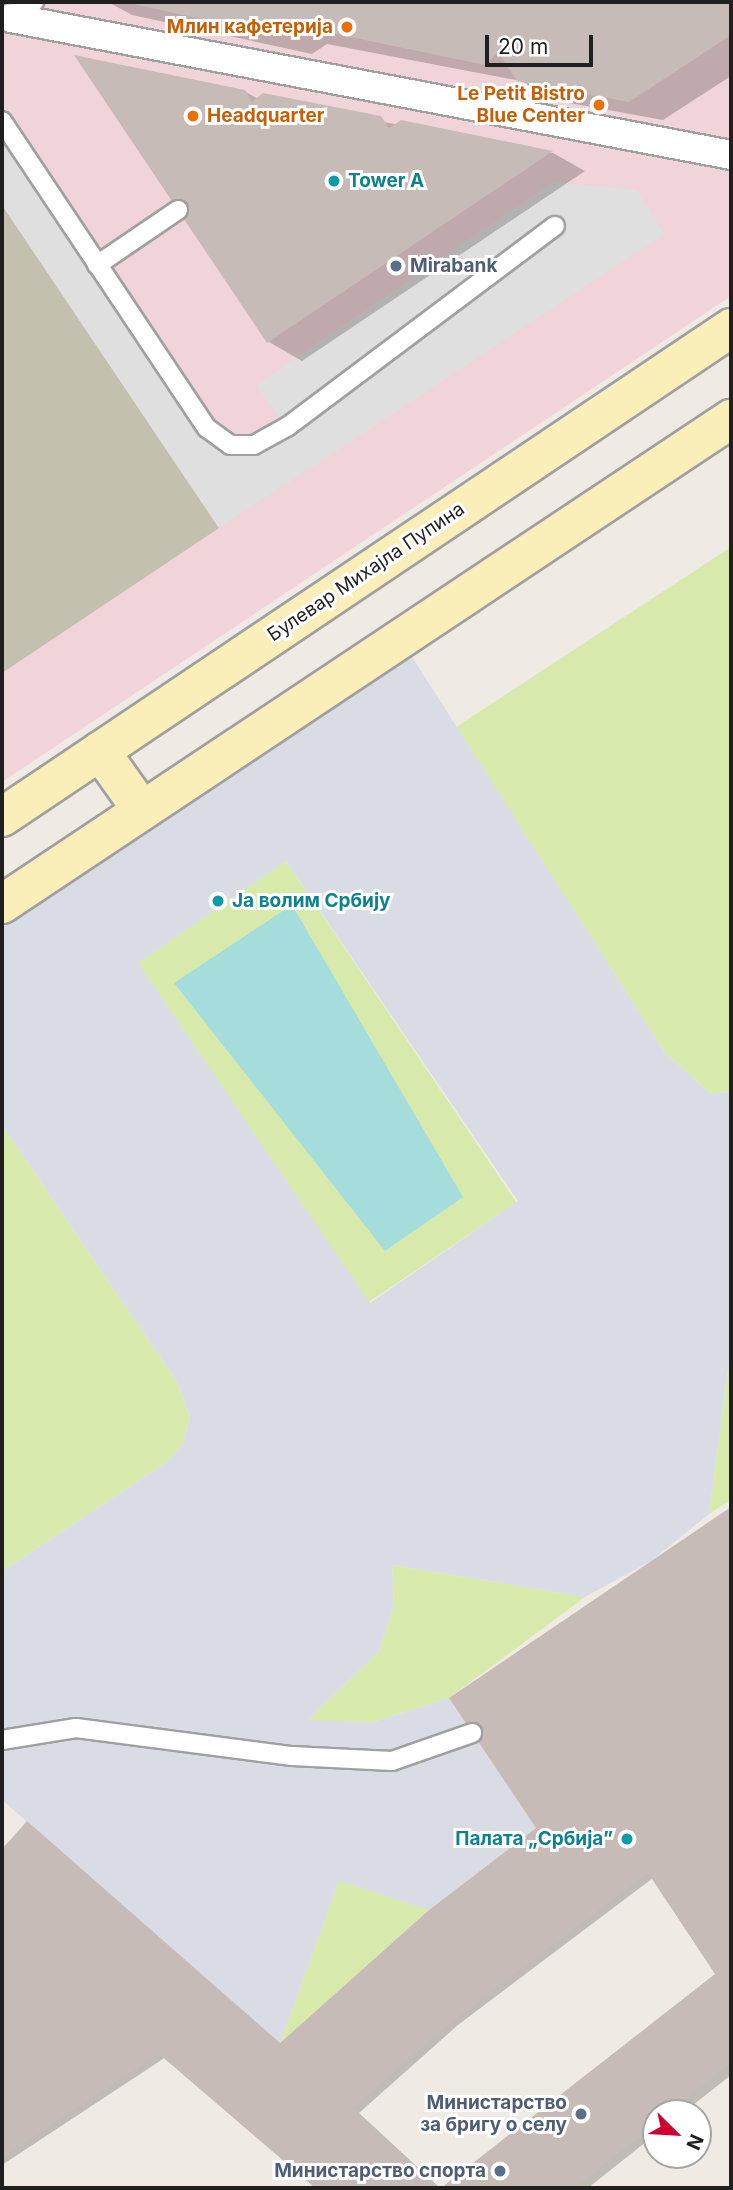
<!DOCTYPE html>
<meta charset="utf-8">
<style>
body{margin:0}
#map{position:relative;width:733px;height:2190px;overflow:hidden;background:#f0eae5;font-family:Inter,sans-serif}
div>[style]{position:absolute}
.commercial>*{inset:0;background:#f0d4d9}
.construction>*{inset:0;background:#c4c0b0}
.grass>*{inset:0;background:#d8eaab;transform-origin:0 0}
.parking>*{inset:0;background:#dfdfdf}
.plaza>*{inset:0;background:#d9dce5}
.water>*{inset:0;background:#a5dddd}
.shadow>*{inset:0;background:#0003}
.building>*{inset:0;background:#c7bbb8}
.roads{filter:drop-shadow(2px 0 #a0a0a0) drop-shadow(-2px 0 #a0a0a0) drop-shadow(0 2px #a0a0a0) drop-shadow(0 -2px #a0a0a0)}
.service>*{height:18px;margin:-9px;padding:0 9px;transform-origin:9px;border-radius:9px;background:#fff}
.pedestrian>*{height:28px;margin:-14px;padding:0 14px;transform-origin:14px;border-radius:14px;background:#fff}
.secondary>*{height:38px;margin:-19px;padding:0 19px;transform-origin:19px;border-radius:19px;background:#faeeb9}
.dots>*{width:19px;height:19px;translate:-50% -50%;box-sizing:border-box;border:4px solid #fff;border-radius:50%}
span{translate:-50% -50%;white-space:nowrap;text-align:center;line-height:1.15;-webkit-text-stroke:6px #fff;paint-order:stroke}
.food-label{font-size:19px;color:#c56008;font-weight:700}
.right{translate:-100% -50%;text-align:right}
.left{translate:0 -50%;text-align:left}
.culture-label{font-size:19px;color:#0d838f;font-weight:700}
.service-label{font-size:19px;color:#4e5e75;font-weight:700}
.street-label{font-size:19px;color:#1f1f1f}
.frame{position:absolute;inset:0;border:4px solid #1f1f1f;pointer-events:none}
.north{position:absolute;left:642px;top:2099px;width:70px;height:70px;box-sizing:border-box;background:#fff;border:2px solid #a5a5a5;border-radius:50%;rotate:114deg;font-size:19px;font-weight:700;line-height:28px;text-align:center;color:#1f1f1f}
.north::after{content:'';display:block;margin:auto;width:24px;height:32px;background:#ce002f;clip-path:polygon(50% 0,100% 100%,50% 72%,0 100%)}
.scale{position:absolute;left:485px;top:35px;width:108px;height:32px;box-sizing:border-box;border:4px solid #1f1f1f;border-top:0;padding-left:9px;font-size:21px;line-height:24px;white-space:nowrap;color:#1f1f1f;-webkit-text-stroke:5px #fff;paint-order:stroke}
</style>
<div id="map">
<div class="commercial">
<i style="clip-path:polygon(2px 2px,731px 2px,731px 296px,2px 782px)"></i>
</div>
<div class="construction">
<i style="clip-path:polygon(2px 205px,219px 528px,2px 673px)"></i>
</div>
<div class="grass">
<i style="clip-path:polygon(731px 547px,731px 1091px,711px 1094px,666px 1054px,456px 727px)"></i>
<i style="left:286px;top:861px;width:412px;height:181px;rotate:56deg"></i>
<i style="clip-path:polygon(2px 1125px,177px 1382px,190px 1417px,182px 1445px,167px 1462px,2px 1571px)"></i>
<i style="clip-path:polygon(731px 1347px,731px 1500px,709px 1514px)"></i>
<i style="clip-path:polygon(392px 1565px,585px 1597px,449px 1698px,373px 1722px,307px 1721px,379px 1651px,394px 1606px)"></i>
<i style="clip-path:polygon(339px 1880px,429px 1910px,280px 2043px)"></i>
</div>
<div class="parking">
<i style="clip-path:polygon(2px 121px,230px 445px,286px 427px,256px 385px,553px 182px,637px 190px,665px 234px,219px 528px,2px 205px)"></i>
</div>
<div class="plaza">
<i style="clip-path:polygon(evenodd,405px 646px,666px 1054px,711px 1094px,731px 1091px,731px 1347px,709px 1514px,651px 1561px,585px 1597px,392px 1565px,394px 1606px,379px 1651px,308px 1720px,373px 1722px,449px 1698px,536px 1828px,429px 1910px,339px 1881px,280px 2043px,2px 1800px,2px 1571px,167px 1462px,182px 1445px,190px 1417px,177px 1382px,2px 1125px,2px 904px,405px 646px,286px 861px,518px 1201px,370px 1303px,138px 963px,286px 861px)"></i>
</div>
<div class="water">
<i style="clip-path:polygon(292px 905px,463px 1197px,385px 1251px,174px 983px)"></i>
</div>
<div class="shadow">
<i style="clip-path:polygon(108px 2px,731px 2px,731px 76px,663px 120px,553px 100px,521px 81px,327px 44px,312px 54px,132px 15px)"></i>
<i style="clip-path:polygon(244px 91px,258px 99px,553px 153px,585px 171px,302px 361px,269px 342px)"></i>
<i style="clip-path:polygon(731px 1510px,731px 2075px,683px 2113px,656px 2113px,656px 2134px,588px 2188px,444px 2188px,717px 1974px,653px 1878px,458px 2025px,359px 2113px,440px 2188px,318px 2188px,166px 2057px,2px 2165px,2px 1852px,27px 1824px,281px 2044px,539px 1829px,451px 1699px)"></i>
</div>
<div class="building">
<i style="clip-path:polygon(125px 2px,731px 2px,731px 35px,629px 102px,517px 81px,498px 52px,485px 65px,293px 25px,277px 36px)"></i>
<i style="clip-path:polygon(74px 55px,245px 90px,252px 102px,263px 93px,381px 116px,389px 128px,401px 120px,553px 151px,267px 343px)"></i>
<i style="clip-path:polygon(731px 1507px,731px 2062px,668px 2113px,656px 2113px,656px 2123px,575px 2188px,441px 2188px,715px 1974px,648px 1873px,451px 2022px,353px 2108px,439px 2188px,315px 2188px,159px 2054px,2px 2157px,2px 1849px,27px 1821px,280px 2043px,429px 1910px,536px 1828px,449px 1698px)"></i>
</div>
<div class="roads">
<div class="service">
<i style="left:8px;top:20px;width:32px;rotate:-35deg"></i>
<i style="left:2px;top:121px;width:369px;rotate:56.3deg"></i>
<i style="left:207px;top:428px;width:29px;rotate:36deg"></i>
<i style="left:230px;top:445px;width:24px"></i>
<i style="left:254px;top:445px;width:38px;rotate:-29deg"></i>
<i style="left:287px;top:427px;width:335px;rotate:-36.9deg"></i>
<i style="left:97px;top:265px;width:98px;rotate:-34.2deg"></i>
<i style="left:2px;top:1740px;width:75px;rotate:-9.2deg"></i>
<i style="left:76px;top:1728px;width:218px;rotate:7.4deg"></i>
<i style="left:292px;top:1756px;width:100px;rotate:2.9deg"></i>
<i style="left:392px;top:1761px;width:85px;rotate:-19.3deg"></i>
</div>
<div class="pedestrian">
<i style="left:11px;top:18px;width:733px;rotate:10.77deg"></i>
</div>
<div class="secondary">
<i style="left:100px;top:751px;width:72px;rotate:54.6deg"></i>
<i style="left:2px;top:817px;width:878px;rotate:-33.85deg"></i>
<i style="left:2px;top:904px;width:876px;rotate:-33.64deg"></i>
</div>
</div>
<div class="dots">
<i style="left:347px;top:27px;background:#e8710a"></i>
<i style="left:599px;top:105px;background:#e8710a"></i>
<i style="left:193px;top:116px;background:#e8710a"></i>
<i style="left:334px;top:181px;background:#0f9aa8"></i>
<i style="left:396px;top:266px;background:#5c6f8a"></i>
<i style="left:218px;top:901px;background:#0f9aa8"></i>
<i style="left:627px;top:1839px;background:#0f9aa8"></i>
<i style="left:581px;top:2114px;background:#5c6f8a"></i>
<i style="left:500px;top:2171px;background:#5c6f8a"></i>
</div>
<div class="food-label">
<span class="right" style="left:333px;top:27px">Млин кафетерија</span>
<span class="right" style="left:585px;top:105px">Le Petit Bistro<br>Blue Center</span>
<span class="left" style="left:207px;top:116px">Headquarter</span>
</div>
<div class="culture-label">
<span class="left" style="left:348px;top:181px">Tower A</span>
<span class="left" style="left:232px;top:901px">Ја волим Србију</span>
<span class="right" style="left:613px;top:1839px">Палата „Србија”</span>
</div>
<div class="service-label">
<span class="left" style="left:410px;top:266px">Mirabank</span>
<span class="right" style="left:567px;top:2114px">Министарство<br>за бригу о селу</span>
<span class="right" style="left:486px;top:2171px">Министарство спорта</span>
</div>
<div class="street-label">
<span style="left:366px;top:572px;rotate:-34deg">Булевар Михајла Пупина</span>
</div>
<div class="frame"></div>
<div class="north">N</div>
<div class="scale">20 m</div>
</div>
